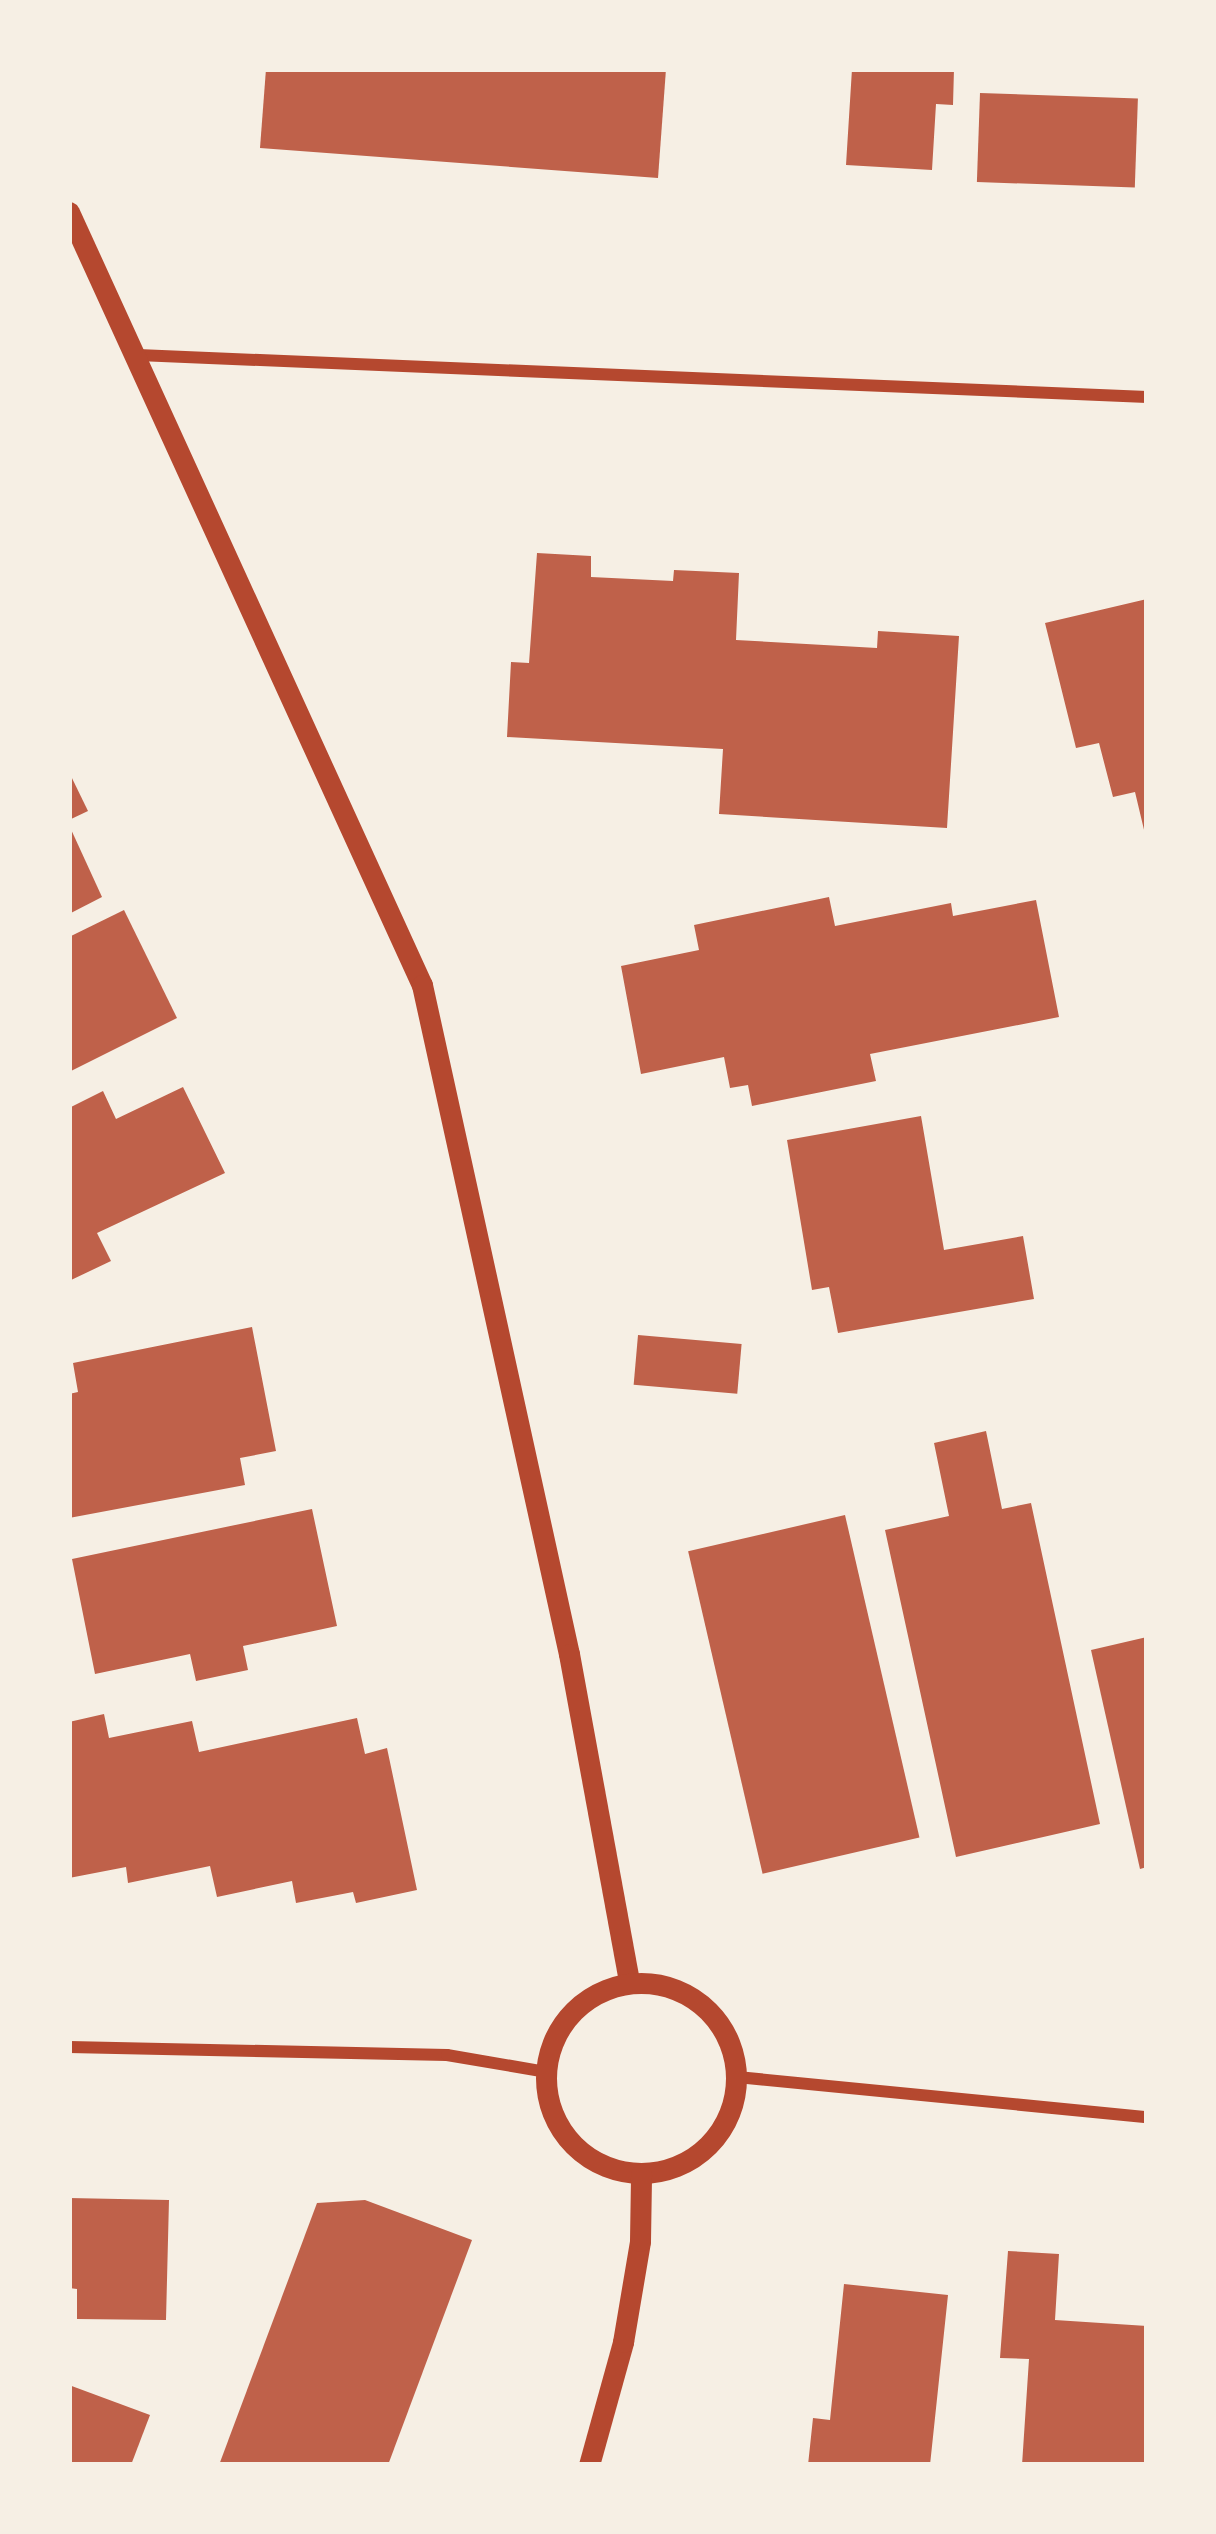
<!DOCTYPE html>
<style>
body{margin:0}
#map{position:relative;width:1216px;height:2534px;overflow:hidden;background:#f6efe4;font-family:Figtree,sans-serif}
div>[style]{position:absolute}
.building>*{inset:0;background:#bf614a;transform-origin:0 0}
.minor>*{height:12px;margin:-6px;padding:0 6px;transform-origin:6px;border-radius:6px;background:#b5482f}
.tertiary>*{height:21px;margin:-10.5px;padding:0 10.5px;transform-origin:10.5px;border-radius:10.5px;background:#b5482f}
.tertiary>.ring{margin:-10.5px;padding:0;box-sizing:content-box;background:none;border:21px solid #b5482f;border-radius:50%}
span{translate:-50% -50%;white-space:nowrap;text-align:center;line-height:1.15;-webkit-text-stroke:10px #f6efe4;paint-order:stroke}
.frame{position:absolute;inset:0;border:72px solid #f6efe4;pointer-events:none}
</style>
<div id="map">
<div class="building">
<i style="clip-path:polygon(266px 69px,666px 69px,658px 178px,260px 148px)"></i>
<i style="clip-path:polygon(852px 69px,954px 69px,953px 105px,936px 104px,932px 170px,846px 165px)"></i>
<i style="left:980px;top:93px;width:158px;height:89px;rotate:2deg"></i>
<i style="clip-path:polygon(537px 553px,591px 556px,591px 577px,673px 581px,674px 570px,739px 573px,736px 640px,877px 648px,878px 631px,959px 636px,947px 828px,719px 814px,723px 749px,507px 737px,511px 662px,529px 663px)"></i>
<i style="clip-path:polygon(1147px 599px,1147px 833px,1145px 834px,1135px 792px,1113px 797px,1099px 743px,1076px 748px,1045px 623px)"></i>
<i style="clip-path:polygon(69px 772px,88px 811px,69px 820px)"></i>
<i style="clip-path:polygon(69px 825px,102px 897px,69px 914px)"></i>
<i style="clip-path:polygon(829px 897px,835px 926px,951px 903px,953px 916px,1036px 900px,1059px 1017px,870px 1054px,876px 1081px,752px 1106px,748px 1085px,730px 1088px,724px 1057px,641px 1074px,621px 966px,699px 950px,694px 925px)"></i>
<i style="clip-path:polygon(124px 910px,177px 1018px,69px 1072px,69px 937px)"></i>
<i style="clip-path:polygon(183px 1087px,225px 1173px,97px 1233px,111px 1261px,69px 1281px,69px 1108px,103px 1091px,116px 1119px)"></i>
<i style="clip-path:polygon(921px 1116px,944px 1250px,1023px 1236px,1034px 1299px,838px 1333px,829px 1287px,812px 1290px,787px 1140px)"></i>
<i style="clip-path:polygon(252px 1327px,276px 1451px,240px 1458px,245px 1485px,69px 1518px,69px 1394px,78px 1392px,73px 1363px)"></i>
<i style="left:638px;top:1335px;width:104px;height:50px;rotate:5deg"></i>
<i style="clip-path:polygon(986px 1431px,1002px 1509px,1031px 1503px,1100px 1824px,956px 1857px,885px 1530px,949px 1516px,934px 1443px)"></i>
<i style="clip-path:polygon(312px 1509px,337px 1626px,243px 1646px,248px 1670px,196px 1681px,190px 1654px,95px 1674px,72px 1559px)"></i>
<i style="left:845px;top:1515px;width:331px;height:161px;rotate:77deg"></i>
<i style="clip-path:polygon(1147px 1637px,1147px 1867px,1140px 1869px,1091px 1650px)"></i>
<i style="clip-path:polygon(104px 1714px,109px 1738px,192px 1721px,199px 1752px,357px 1718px,365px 1754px,387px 1748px,417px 1890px,356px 1903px,353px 1892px,296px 1903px,292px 1881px,217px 1897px,210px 1866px,128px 1883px,126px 1867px,69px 1878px,69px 1722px)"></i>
<i style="clip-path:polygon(69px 2198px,169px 2200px,166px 2320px,77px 2319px,77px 2289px,69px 2288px)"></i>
<i style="clip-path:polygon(365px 2200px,472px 2240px,388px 2465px,219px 2465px,317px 2203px)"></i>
<i style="clip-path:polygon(1008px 2251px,1059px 2254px,1055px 2320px,1147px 2326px,1147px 2465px,1022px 2465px,1029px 2359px,1000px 2358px)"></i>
<i style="clip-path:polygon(844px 2284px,948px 2295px,930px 2465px,808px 2465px,813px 2418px,830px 2420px)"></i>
<i style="clip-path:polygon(69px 2385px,150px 2415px,131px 2465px,69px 2465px)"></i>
</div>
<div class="minor">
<i style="left:138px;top:355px;width:1010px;rotate:2.38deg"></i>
<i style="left:69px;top:2047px;width:378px;rotate:1.2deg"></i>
<i style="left:447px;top:2055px;width:100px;rotate:9.7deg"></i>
<i style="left:737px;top:2077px;width:412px;rotate:5.6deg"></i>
</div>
<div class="tertiary">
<i style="left:69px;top:212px;width:850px;rotate:65.46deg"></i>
<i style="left:422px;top:985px;width:685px;rotate:77.61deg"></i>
<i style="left:569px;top:1654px;width:333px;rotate:79.6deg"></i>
<i class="ring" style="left:546px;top:1983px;width:169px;height:169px"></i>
<i style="left:589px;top:2465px;width:128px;rotate:-74.5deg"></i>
<i style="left:623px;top:2342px;width:102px;rotate:-80.4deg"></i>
<i style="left:640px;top:2241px;width:67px;rotate:-89.1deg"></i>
</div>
<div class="frame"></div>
</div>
